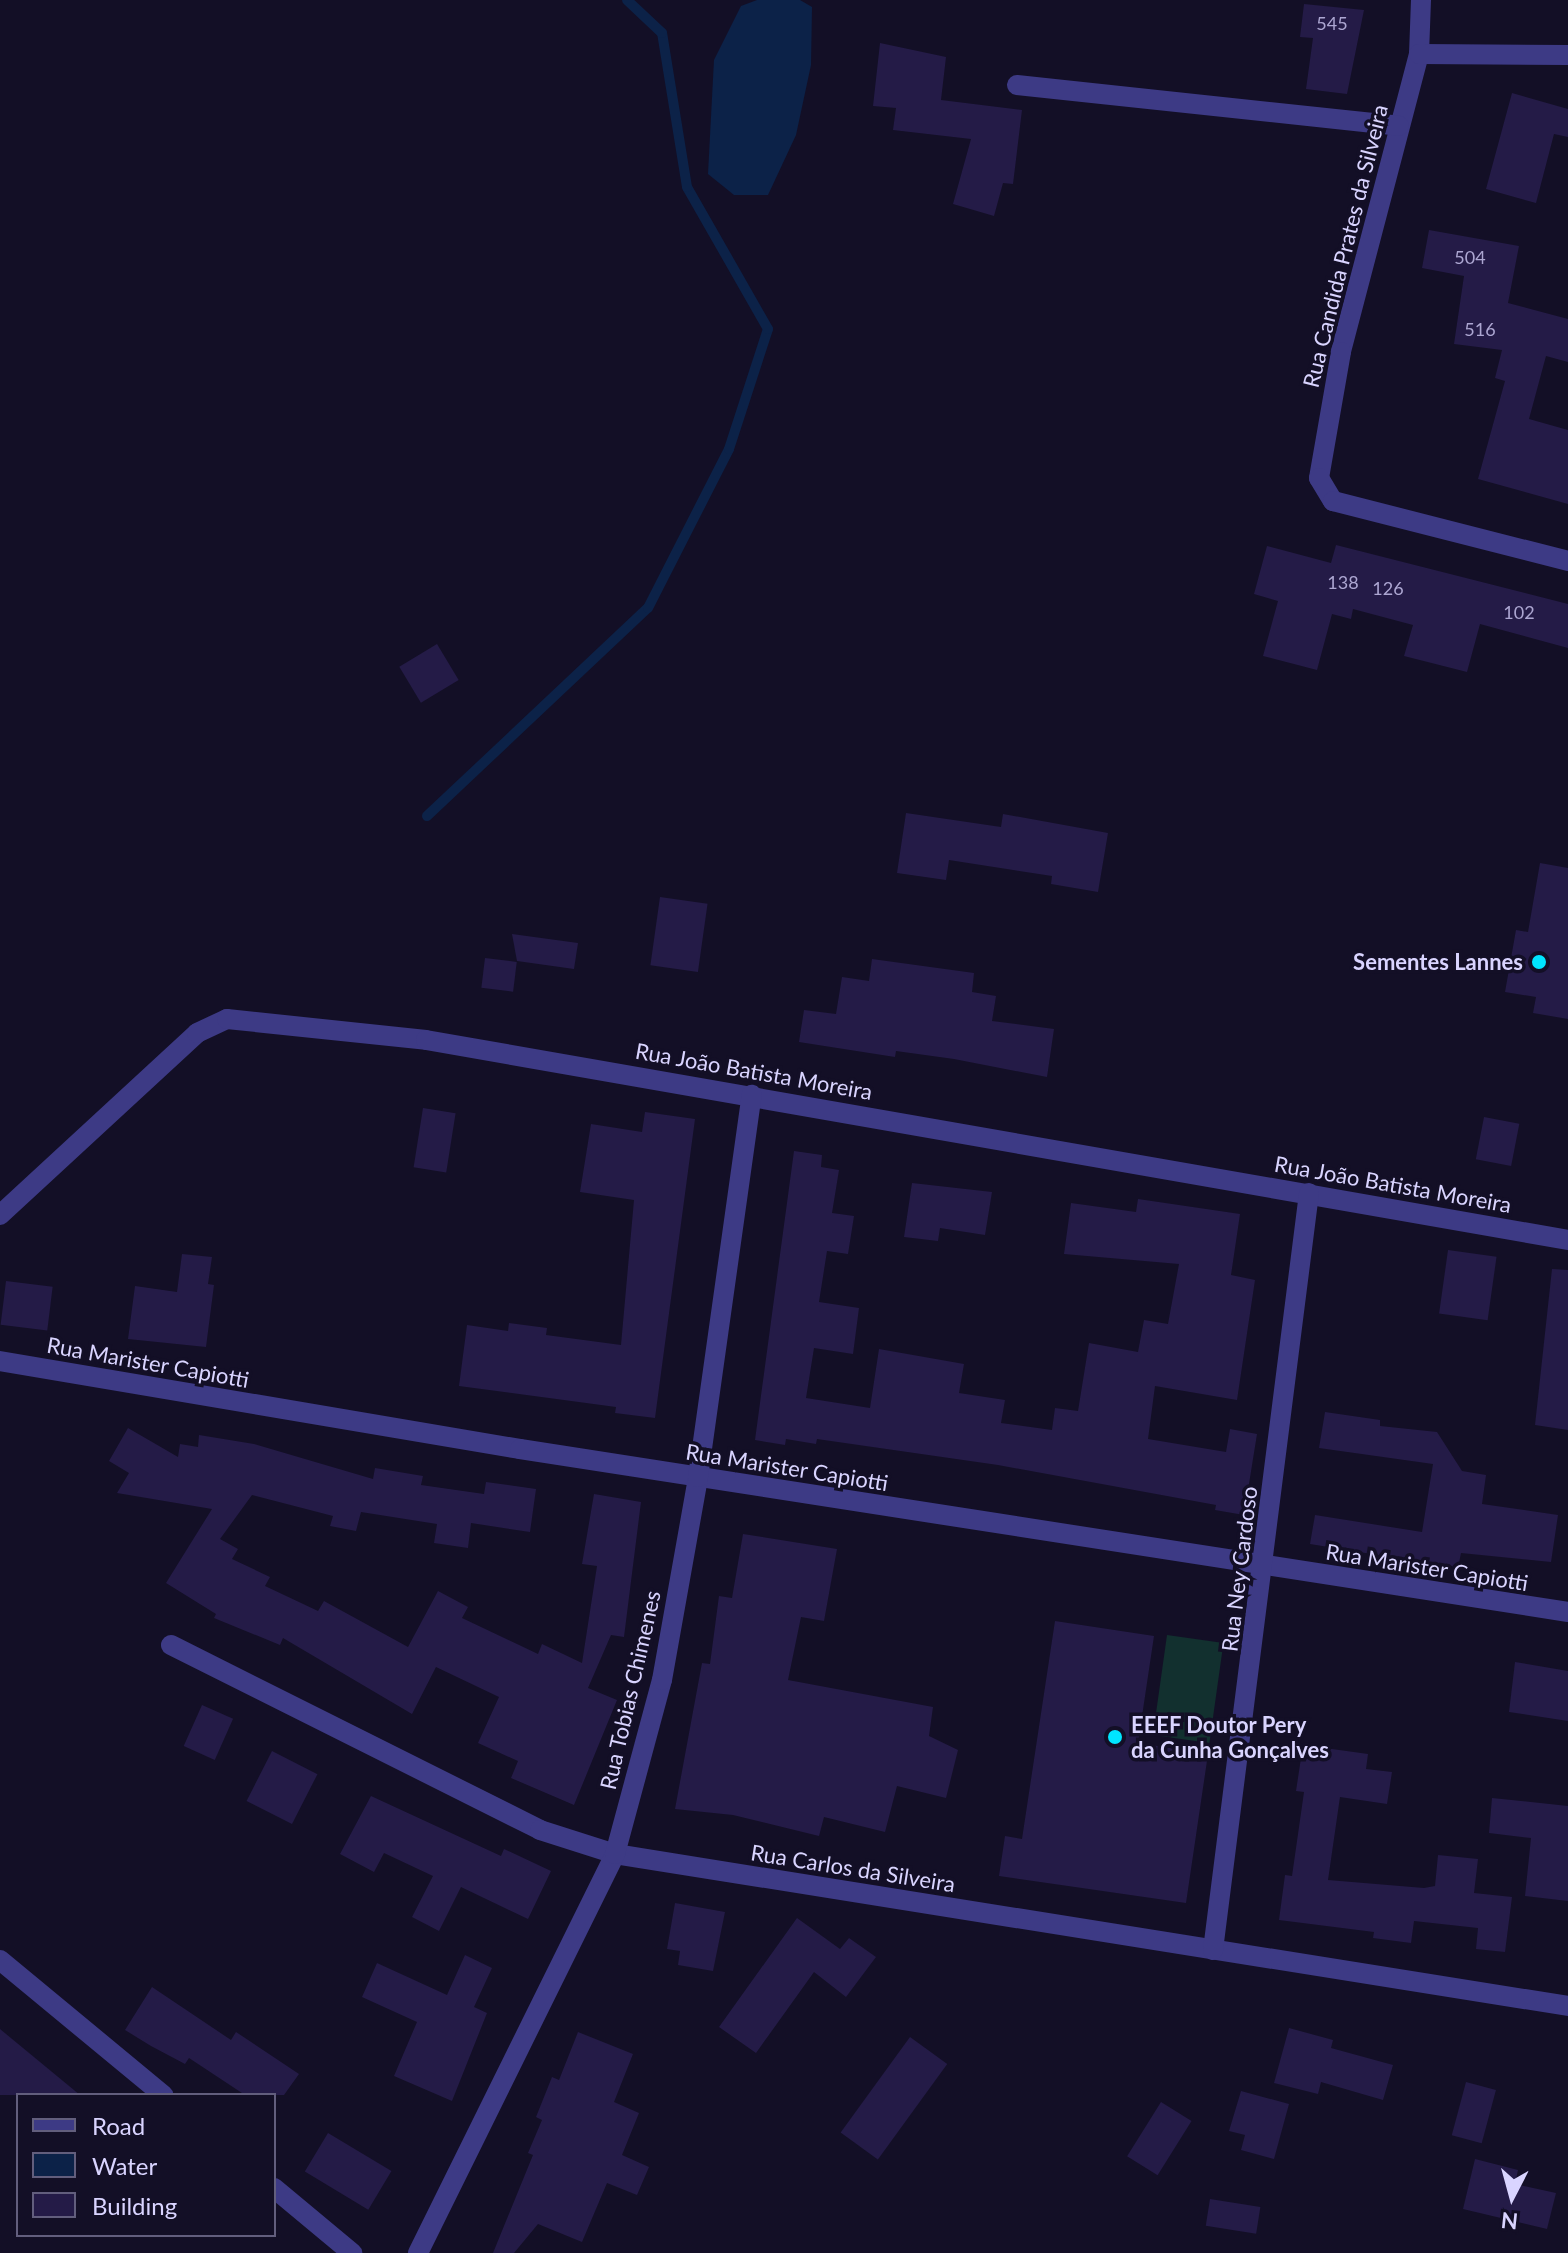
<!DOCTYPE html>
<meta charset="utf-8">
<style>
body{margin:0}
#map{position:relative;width:1568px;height:2253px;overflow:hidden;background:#130f26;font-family:Lato,sans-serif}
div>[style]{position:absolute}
.green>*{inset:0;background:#12302f;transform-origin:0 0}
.water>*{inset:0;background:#0c2248}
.stream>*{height:10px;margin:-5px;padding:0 5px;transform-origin:5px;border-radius:5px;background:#0c2248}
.building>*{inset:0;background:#241b47;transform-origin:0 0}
.minor>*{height:20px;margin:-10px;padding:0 10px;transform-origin:10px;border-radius:10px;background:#3d3a85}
.dots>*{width:22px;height:22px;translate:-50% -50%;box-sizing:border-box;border:4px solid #130f26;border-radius:50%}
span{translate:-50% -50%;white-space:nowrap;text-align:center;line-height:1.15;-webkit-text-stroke:7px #130f26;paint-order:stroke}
.number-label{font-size:18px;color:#aca6d1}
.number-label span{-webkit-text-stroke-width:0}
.street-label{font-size:22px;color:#d9d4ff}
.poi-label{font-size:22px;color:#d9d4ff;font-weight:700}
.right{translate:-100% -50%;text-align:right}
.left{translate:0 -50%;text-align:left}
.legend{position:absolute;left:16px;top:2093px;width:260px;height:144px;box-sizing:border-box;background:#130f26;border:2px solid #625e7d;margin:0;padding:10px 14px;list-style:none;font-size:24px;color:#d9d4ff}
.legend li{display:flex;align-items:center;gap:16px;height:40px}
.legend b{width:40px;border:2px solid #625e7d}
.north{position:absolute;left:1472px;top:2157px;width:80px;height:80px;-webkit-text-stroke:6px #130f26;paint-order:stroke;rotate:186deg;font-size:22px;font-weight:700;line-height:32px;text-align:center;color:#d9d4ff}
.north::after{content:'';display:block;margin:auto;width:28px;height:36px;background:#d9d4ff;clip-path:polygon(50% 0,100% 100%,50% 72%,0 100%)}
</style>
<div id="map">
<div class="green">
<i style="left:1167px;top:1635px;width:57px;height:101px;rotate:8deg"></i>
</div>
<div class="water">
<i style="clip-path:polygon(757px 0,800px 0,812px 7px,811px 65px,796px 135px,768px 195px,734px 195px,708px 174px,714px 60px,741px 6px)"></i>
</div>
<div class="stream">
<i style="left:427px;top:816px;width:303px;rotate:-43.3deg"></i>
<i style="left:648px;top:608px;width:178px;rotate:-63deg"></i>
<i style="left:729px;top:449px;width:126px;rotate:-72deg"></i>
<i style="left:768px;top:329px;width:163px;rotate:-119.7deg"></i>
<i style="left:687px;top:187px;width:156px;rotate:-99.2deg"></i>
<i style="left:662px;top:33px;width:48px;rotate:-136.7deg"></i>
</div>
<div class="building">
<i style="clip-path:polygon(1304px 4px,1364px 10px,1347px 94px,1306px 89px,1313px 38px,1300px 37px)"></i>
<i style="clip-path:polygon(880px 43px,946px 57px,941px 100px,1022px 110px,1013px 184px,1003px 183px,994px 216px,953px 204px,971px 139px,893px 130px,896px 108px,873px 106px)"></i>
<i style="clip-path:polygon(1512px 93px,1568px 109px,1568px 137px,1554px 134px,1536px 203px,1486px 189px)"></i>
<i style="clip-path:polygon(1429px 230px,1519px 246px,1508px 303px,1568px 319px,1568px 362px,1546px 356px,1529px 419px,1568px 430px,1568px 504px,1478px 479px,1505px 381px,1495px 378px,1502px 350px,1454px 344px,1464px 276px,1422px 268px)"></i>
<i style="clip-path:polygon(1336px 545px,1568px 604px,1568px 648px,1480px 624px,1467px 672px,1404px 656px,1413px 625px,1353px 609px,1351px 619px,1332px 614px,1317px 670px,1263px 656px,1278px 601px,1254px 594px,1267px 546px,1331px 563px)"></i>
<i style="left:437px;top:644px;width:42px;height:44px;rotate:59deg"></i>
<i style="clip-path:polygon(906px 813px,1001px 827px,1003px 814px,1108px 833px,1098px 892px,1051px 884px,1052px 876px,949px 860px,946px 880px,897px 873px)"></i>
<i style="clip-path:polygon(1540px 863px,1568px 868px,1568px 1019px,1533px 1013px,1536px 997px,1505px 992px,1516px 930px,1528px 932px)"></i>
<i style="left:660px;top:897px;width:48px;height:69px;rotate:8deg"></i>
<i style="clip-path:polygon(512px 934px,578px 943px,574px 969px,517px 961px)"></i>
<i style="left:485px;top:958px;width:32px;height:30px;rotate:7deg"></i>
<i style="clip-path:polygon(872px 959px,974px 973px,972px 992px,996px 996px,992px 1021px,1054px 1029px,1047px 1077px,954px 1059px,896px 1051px,895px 1057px,799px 1042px,804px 1010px,836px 1014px,842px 977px,869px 981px)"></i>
<i style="left:423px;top:1108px;width:33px;height:60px;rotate:9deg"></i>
<i style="clip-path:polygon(645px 1112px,695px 1119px,655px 1418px,615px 1413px,616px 1407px,459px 1386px,467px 1325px,508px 1331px,509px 1323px,547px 1328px,546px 1335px,621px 1345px,634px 1200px,580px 1192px,591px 1124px,642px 1132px)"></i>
<i style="left:1484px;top:1117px;width:36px;height:43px;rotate:11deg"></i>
<i style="clip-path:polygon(794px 1151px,822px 1155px,821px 1167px,839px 1170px,832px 1213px,854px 1216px,848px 1254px,827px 1251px,819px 1302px,859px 1308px,853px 1354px,814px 1348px,806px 1398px,870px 1408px,879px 1349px,964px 1364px,959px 1393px,1005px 1400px,1001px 1423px,1052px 1430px,1055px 1408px,1078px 1411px,1089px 1343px,1138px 1352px,1144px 1320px,1168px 1324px,1179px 1264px,1064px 1254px,1071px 1203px,1136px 1212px,1138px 1199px,1240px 1214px,1231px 1275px,1255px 1280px,1237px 1400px,1155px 1386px,1148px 1439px,1226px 1452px,1230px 1429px,1257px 1434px,1244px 1515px,1215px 1510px,1216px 1505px,998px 1465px,817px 1439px,816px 1444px,786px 1439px,785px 1445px,755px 1440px)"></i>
<i style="clip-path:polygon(912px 1183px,992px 1192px,985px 1235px,940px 1228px,938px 1241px,904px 1237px)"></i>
<i style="left:1448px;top:1250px;width:49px;height:64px;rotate:8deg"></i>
<i style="clip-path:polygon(182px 1254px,212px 1257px,208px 1284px,214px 1285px,206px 1347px,128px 1339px,135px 1286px,177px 1292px)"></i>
<i style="clip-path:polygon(1552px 1269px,1568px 1270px,1568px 1430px,1535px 1425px)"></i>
<i style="left:6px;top:1281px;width:47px;height:44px;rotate:7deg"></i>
<i style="clip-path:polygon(1325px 1412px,1380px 1420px,1380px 1426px,1437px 1432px,1462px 1471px,1486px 1475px,1482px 1504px,1558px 1515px,1551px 1562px,1461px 1553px,1458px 1568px,1310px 1544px,1315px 1515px,1422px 1532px,1433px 1464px,1319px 1448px)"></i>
<i style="clip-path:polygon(128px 1428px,178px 1457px,180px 1444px,198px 1447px,199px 1435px,254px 1444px,373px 1479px,375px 1468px,423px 1476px,421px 1485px,484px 1494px,486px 1482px,536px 1489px,530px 1532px,471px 1523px,468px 1548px,434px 1543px,437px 1524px,361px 1512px,356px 1531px,330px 1526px,333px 1516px,252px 1495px,220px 1539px,238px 1549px,232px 1559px,270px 1577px,265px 1586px,318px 1611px,324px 1601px,408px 1647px,438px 1591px,468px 1607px,462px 1618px,538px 1654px,542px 1644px,582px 1663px,597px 1566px,582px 1564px,594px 1494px,641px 1502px,624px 1637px,611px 1635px,588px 1688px,617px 1700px,574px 1805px,511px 1778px,518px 1761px,478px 1743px,499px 1697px,436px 1667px,412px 1714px,283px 1638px,280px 1645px,214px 1618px,216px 1614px,166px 1583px,212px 1509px,117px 1493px,129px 1473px,109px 1461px)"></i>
<i style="clip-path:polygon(743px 1534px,837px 1549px,824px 1621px,801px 1617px,788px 1680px,933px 1707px,929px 1736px,958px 1750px,946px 1798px,897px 1786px,885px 1832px,824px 1817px,819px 1836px,733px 1815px,675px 1809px,702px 1663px,710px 1664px,719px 1596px,732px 1598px)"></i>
<i style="clip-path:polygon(1055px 1621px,1154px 1636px,1138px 1743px,1208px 1754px,1186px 1903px,999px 1876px,1005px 1836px,1022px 1839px)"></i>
<i style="clip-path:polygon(1515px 1662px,1568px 1671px,1568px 1721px,1509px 1712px)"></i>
<i style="left:202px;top:1705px;width:34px;height:45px;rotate:24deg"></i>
<i style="clip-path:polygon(1303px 1745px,1368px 1754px,1366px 1769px,1392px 1772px,1387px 1804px,1340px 1797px,1328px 1880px,1424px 1888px,1435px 1886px,1438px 1855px,1478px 1859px,1474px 1893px,1512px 1897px,1505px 1952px,1476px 1949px,1478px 1928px,1414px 1921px,1411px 1943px,1373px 1938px,1374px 1932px,1279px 1920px,1285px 1875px,1292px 1876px,1304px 1792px,1296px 1791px)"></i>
<i style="left:272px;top:1751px;width:51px;height:56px;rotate:27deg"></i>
<i style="clip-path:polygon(371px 1796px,501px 1856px,504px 1849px,551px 1871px,528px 1919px,461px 1887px,439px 1931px,412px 1917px,433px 1876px,384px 1853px,374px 1872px,340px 1854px)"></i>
<i style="clip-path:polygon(1492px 1798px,1568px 1806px,1568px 1901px,1525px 1896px,1531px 1838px,1489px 1833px)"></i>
<i style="clip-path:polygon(675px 1903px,725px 1912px,713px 1971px,678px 1965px,680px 1951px,667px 1949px)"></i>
<i style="clip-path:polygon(797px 1918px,840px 1949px,849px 1938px,876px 1957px,846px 1997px,814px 1972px,756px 2053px,719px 2027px)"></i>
<i style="clip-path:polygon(465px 1955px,492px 1968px,474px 2007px,487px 2013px,452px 2101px,394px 2076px,417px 2022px,362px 1997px,377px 1963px,447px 1995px)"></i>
<i style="clip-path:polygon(152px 1987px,231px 2040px,236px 2032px,299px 2074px,284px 2095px,245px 2095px,189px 2058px,185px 2064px,151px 2046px,125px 2030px)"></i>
<i style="clip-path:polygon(1289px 2028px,1333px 2040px,1331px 2048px,1393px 2065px,1383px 2100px,1321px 2082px,1318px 2094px,1274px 2083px)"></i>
<i style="clip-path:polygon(0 2029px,80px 2095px,0 2095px)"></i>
<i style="clip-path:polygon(578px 2032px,633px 2054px,614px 2102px,639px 2113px,622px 2155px,649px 2167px,637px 2195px,607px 2183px,582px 2242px,538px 2224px,514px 2253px,493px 2253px,533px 2155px,528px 2153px,542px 2120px,536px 2117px,552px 2077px,559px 2080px)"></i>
<i style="left:910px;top:2037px;width:46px;height:118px;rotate:36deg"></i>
<i style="left:1466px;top:2082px;width:31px;height:55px;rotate:15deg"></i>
<i style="clip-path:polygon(1241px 2091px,1289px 2104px,1274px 2159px,1241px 2150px,1245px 2135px,1229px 2131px)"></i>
<i style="left:1161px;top:2102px;width:36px;height:64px;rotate:32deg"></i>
<i style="left:328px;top:2133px;width:74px;height:45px;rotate:31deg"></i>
<i style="clip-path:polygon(1475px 2159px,1518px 2170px,1515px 2184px,1556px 2193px,1547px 2229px,1463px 2209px)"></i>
<i style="left:1210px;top:2199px;width:51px;height:27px;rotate:9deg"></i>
</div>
<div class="minor">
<i style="left:1421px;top:0;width:54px;rotate:92.1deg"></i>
<i style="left:1419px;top:54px;width:308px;rotate:104.7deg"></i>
<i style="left:1341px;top:352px;width:128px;rotate:99.9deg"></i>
<i style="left:1319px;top:478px;width:27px;rotate:59deg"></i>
<i style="left:1333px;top:501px;width:243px;rotate:14.3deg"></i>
<i style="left:1419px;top:54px;width:149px;rotate:0.4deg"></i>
<i style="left:1017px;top:85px;width:384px;rotate:6.1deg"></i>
<i style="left:0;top:1215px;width:268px;rotate:-42.7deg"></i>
<i style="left:197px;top:1033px;width:33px;rotate:-25deg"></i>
<i style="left:227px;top:1019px;width:200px;rotate:6deg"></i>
<i style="left:426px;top:1040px;width:1159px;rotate:9.93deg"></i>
<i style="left:0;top:1361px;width:527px;rotate:9.61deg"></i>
<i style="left:520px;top:1449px;width:1061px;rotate:8.84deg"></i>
<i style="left:171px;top:1645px;width:413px;rotate:26.6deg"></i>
<i style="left:540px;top:1830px;width:79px;rotate:17.7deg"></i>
<i style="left:615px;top:1854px;width:965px;rotate:9.06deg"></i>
<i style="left:1213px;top:1950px;width:763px;rotate:-82.77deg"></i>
<i style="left:0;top:1960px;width:212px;rotate:39.6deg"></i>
<i style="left:274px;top:2188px;width:102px;rotate:39.8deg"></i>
<i style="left:418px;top:2253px;width:445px;rotate:-63.7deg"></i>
<i style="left:615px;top:1854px;width:180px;rotate:-74.9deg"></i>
<i style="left:662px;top:1680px;width:206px;rotate:-79.9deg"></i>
<i style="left:698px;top:1477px;width:386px;rotate:-82deg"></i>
</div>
<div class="dots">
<i style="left:1539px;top:962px;background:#00e5ff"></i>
<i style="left:1115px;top:1737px;background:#00e5ff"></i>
</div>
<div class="number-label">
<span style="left:1332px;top:23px">545</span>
<span style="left:1470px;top:257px">504</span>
<span style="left:1480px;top:329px">516</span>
<span style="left:1343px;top:582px">138</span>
<span style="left:1388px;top:588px">126</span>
<span style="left:1519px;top:612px">102</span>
</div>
<div class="street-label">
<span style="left:1345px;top:246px;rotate:-76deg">Rua Candida Prates da Silveira</span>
<span style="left:754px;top:1071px;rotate:10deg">Rua João Batista Moreira</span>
<span style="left:1393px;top:1184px;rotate:10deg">Rua João Batista Moreira</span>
<span style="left:148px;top:1362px;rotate:10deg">Rua Marister Capiotti</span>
<span style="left:787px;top:1467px;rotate:9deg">Rua Marister Capiotti</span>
<span style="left:1427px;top:1567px;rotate:9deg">Rua Marister Capiotti</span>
<span style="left:1239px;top:1569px;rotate:-83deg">Rua Ney Cardoso</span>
<span style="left:630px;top:1690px;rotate:-77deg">Rua Tobias Chimenes</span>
<span style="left:853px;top:1868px;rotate:9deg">Rua Carlos da Silveira</span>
</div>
<div class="poi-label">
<span class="right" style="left:1523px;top:962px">Sementes Lannes</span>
<span class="left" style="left:1131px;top:1737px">EEEF Doutor Pery<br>da Cunha Gonçalves</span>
</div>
<ul class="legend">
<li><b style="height:10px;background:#3d3a85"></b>Road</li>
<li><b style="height:22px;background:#0c2248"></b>Water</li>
<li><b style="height:22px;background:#241b47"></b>Building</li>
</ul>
<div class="north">N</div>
</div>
